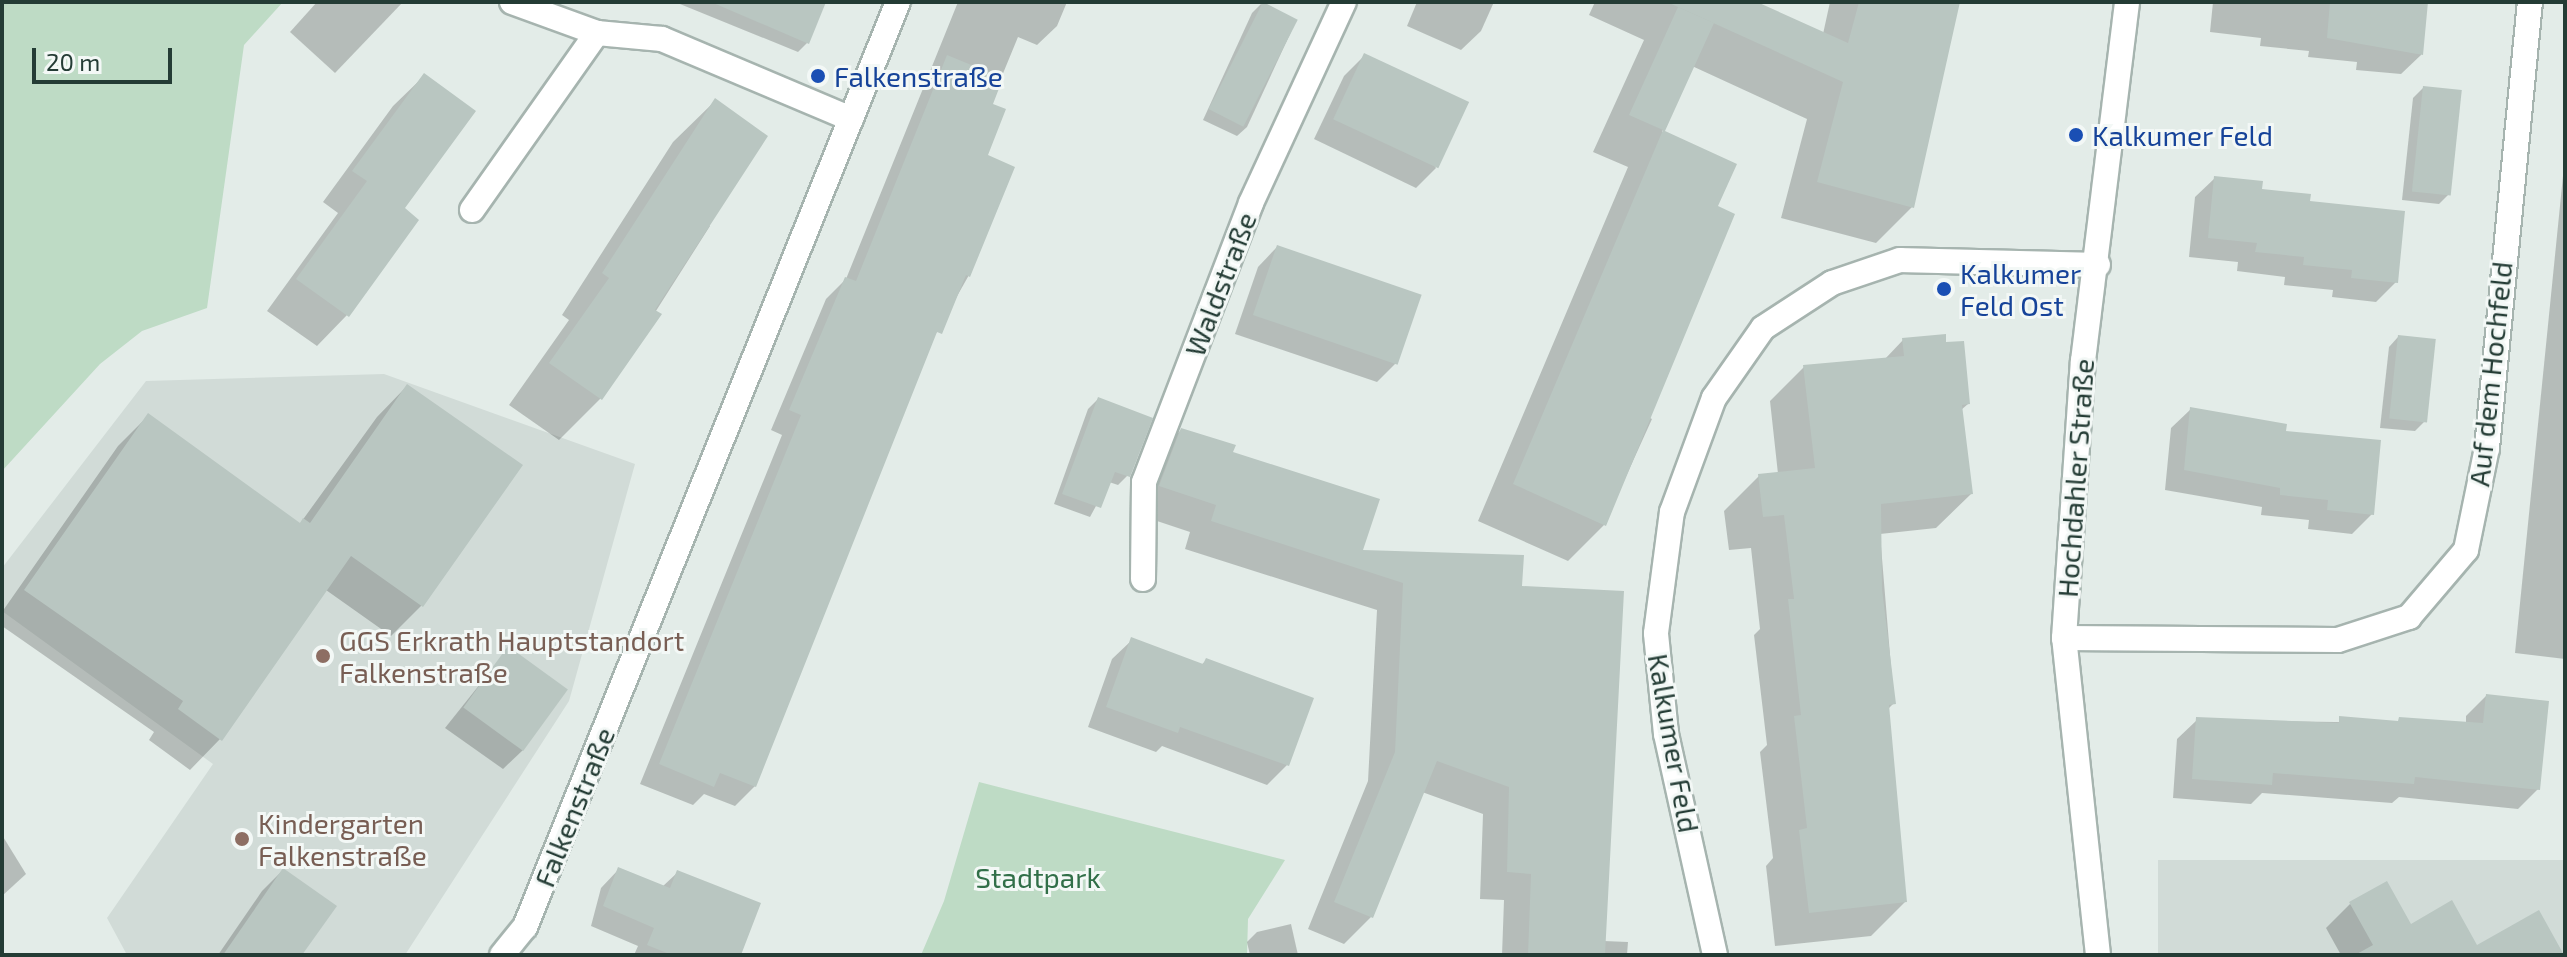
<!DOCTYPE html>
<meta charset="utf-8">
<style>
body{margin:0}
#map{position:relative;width:2567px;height:957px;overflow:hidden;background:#e3ece8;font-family:"Exo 2",sans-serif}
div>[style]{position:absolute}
.built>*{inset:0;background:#d1dbd7;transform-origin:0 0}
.green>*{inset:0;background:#bedbc5}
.shadow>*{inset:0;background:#0003}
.building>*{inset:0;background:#b9c6c1;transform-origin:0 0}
.roads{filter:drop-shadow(2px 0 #a6b4af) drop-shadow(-2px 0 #a6b4af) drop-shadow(0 2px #a6b4af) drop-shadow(0 -2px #a6b4af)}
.minor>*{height:24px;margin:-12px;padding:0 12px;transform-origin:12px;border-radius:12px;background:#fff}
.secondary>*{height:24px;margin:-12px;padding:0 12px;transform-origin:12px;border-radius:12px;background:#fff}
.dots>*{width:22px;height:22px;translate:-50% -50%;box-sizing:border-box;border:4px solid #f3f8f6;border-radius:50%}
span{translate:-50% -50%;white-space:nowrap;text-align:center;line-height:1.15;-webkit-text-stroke:6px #f3f8f6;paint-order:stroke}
.transit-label{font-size:28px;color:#164399}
.left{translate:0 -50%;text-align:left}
.street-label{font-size:28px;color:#243c35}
.education-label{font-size:28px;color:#785e54}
.park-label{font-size:28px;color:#316f48}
.frame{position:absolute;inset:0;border:4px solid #243c35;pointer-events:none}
.scale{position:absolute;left:32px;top:48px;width:140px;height:36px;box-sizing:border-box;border:4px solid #243c35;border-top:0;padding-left:10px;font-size:24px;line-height:28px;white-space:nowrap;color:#243c35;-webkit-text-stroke:6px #f3f8f6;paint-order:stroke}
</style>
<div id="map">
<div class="built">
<i style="clip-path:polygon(384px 374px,635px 464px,569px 701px,405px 955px,127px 955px,107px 918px,213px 764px,2px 611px,2px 568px,146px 381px)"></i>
<i style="left:2158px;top:860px;width:407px;height:96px"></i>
</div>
<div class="green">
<i style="clip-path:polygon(2px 2px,283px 2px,244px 45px,207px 308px,142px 331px,100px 364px,2px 471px)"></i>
<i style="clip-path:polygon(979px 782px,1285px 860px,1248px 919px,1247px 955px,921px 955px,944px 901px)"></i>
</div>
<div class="shadow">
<i style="clip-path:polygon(317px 2px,403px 2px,335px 73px,290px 32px)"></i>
<i style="clip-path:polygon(675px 2px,810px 2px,808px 42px,798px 52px)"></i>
<i style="clip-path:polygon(958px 2px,1067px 2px,1057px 26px,1037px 45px,1018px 37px,990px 105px,969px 275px,930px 344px,755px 786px,735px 806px,704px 794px,693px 805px,640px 784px,782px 435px,771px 430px,826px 299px,846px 279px)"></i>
<i style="clip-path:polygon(1417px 2px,1494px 2px,1481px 31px,1461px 50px,1407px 26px)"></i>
<i style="clip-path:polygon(1595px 2px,1752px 2px,1823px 34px,1830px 2px,1958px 2px,1912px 207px,1876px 243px,1781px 218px,1807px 119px,1692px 66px,1662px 132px,1715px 207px,1648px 417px,1652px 419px,1604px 525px,1568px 561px,1478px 521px,1628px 167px,1593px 152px,1644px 40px,1589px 15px)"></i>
<i style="clip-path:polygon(2213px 2px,2426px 2px,2421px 55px,2401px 74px,2356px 70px,2357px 62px,2308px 57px,2309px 51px,2260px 46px,2261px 38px,2210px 32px)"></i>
<i style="clip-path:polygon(1261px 4px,1296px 21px,1247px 127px,1237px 136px,1203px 120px,1252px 13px)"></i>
<i style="clip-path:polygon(1364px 56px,1436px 168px,1416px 188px,1314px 139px,1344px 76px)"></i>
<i style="clip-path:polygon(424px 76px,402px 209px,347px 315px,317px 346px,267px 311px,338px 213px,323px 202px,393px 106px)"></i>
<i style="clip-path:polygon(2423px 88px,2449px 194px,2439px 204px,2402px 200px,2413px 98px)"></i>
<i style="clip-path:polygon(715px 101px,705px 223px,710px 226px,600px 399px,559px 440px,509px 405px,569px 320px,562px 315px,673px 142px)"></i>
<i style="clip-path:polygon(2565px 156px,2565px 659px,2515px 653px)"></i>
<i style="clip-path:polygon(2215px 178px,2308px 203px,2396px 282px,2376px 302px,2332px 297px,2333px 290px,2284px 285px,2285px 277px,2237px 271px,2238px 262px,2189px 257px,2195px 197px)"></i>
<i style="clip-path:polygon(1277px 247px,1397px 362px,1377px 382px,1235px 334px,1258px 267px)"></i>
<i style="clip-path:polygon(2398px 337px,2425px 421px,2415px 431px,2380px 428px,2389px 347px)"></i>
<i style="clip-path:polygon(1903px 340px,1944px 344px,1968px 404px,1961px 410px,1971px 494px,1936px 528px,1880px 534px,1894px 703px,1887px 710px,1905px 902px,1871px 936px,1775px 946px,1766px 866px,1773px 858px,1760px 752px,1767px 745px,1754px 635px,1760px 629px,1751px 548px,1729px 550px,1724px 511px,1759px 476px,1778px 474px,1770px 401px,1804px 367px,1884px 360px)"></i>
<i style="clip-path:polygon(407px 386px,520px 466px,421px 606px,391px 636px,326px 590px,220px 739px,190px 770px,149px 740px,154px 732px,2px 626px,2px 612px,118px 446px,148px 416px,299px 525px,377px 417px)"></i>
<i style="clip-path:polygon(1098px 399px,1128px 475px,1118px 485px,1109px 482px,1090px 517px,1054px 504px,1088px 409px)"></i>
<i style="clip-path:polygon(2191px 409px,2284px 432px,2372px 514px,2352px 534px,2308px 529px,2309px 520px,2261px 515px,2262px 507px,2165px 490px,2171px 428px)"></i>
<i style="clip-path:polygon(1181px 430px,1231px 453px,1361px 552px,1520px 588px,1604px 941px,1628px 942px,1627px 955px,1502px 955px,1504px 900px,1480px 899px,1483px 814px,1422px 792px,1371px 917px,1344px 944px,1308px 929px,1368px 781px,1377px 610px,1185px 549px,1190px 532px,1133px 513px,1154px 457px)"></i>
<i style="clip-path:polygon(1132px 640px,1201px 665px,1207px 660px,1287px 765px,1267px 785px,1162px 746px,1156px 752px,1088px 727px,1112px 659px)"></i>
<i style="clip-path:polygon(508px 649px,523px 750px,503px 769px,445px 728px)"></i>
<i style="clip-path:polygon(2486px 696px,2538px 789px,2518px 809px,2399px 797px,2392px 803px,2262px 793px,2251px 804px,2173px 798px,2177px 739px,2197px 720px,2466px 724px,2466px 716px)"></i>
<i style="clip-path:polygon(2px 835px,26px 874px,2px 896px)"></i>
<i style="clip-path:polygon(283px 870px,300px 955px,218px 955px,262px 891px)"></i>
<i style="clip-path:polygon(618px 870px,662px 887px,678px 872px,739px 955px,634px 955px,638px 946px,591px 926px,601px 888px)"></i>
<i style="clip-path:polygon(2350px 904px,2410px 926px,2466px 955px,2341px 955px,2326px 928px)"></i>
<i style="clip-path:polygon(1291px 924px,1298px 955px,1250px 955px,1247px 942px,1257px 932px)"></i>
</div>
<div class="building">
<i style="clip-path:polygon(711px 2px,826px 2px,809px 44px)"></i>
<i style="left:1263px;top:2px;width:39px;height:120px;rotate:27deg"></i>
<i style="clip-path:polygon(1667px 2px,1757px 2px,1848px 43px,1859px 2px,1960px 2px,1914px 208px,1817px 182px,1843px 82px)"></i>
<i style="clip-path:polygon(2330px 2px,2428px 2px,2423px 55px,2327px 38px)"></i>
<i style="clip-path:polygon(1678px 7px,1714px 23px,1665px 131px,1737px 164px,1718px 206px,1735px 214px,1606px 526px,1513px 484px,1663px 130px,1629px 115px)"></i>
<i style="left:1364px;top:53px;width:116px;height:73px;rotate:25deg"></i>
<i style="clip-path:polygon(947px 55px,1003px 78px,993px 104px,1006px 109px,988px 155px,1015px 167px,970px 277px,966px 275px,942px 334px,937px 332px,756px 787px,720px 773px,714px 787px,659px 764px,801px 415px,789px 410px,845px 277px,856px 281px)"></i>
<i style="clip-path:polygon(424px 73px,476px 111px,405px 208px,419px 220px,349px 317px,296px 279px,367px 181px,352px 171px)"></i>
<i style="left:2423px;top:86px;width:39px;height:106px;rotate:6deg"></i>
<i style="clip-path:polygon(715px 98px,768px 136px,655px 310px,662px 314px,602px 400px,549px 363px,609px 278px,602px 273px)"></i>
<i style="clip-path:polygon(2214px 176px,2263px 181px,2262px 189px,2311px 194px,2310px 201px,2405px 211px,2398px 283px,2351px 278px,2352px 270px,2303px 265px,2304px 257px,2255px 252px,2257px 243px,2208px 238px)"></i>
<i style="left:1277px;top:245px;width:153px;height:74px;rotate:19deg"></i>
<i style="clip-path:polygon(1946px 334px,1946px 342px,1964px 341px,1970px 404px,1962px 405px,1973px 494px,1881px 504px,1882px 589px,1896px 704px,1889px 705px,1907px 902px,1809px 913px,1799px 830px,1807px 828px,1794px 716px,1801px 715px,1788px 599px,1794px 599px,1784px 515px,1763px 517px,1758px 474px,1815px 468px,1803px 365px,1904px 356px,1902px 338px)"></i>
<i style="left:2398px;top:335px;width:38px;height:84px;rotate:6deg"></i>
<i style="clip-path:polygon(407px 384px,523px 465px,423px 607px,351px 556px,222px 741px,178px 709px,183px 701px,24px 590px,148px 413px,300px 523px,303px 518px,310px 523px)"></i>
<i style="clip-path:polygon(1098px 397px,1153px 418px,1130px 477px,1115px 472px,1101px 508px,1062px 494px)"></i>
<i style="clip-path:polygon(2190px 407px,2287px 424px,2286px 431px,2381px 440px,2374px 515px,2327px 510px,2328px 500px,2280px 495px,2280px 488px,2184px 470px)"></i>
<i style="clip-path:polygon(1181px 428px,1236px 445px,1233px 452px,1380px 499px,1363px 550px,1524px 555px,1522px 586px,1624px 591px,1605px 955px,1528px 955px,1531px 874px,1507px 872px,1509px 787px,1437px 761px,1373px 918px,1334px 902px,1395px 752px,1403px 583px,1211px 521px,1216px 505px,1159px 486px)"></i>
<i style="clip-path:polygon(1131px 637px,1203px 664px,1206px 658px,1314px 698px,1289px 766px,1180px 727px,1178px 733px,1106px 707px)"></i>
<i style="left:508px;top:646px;width:74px;height:76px;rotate:36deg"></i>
<i style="clip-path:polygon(2486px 694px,2549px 701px,2540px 790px,2415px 777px,2414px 784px,2273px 773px,2272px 785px,2192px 779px,2196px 717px,2339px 723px,2339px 716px,2398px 721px,2399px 717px,2483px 723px)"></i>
<i style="clip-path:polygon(618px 867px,670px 888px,677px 870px,761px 903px,741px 955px,672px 955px,647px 945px,654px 928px,603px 906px)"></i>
<i style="clip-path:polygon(283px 868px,337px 906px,302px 955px,223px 955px)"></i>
<i style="clip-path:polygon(2387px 881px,2411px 924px,2452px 900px,2477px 945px,2539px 910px,2564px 955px,2355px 955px,2373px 945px,2349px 902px)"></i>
</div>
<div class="roads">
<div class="minor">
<i style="left:512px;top:2px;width:90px;rotate:20deg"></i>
<i style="left:597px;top:33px;width:65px;rotate:5.3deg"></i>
<i style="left:662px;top:39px;width:205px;rotate:22.9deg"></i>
<i style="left:472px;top:210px;width:217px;rotate:-54.8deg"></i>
<i style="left:1143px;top:579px;width:97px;rotate:-89.4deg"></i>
<i style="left:1144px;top:482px;width:299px;rotate:-69deg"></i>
<i style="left:1251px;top:203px;width:221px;rotate:-65.2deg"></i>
<i style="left:2064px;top:638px;width:274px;rotate:0.4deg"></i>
<i style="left:2338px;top:640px;width:75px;rotate:-17.9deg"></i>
<i style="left:2409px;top:617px;width:88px;rotate:-49.6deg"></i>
<i style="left:2466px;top:550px;width:104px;rotate:-78.4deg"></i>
<i style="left:2487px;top:448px;width:448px;rotate:-84.5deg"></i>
<i style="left:502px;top:955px;width:36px;rotate:-51deg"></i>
<i style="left:525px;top:927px;width:997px;rotate:-68.04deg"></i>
<i style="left:1715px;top:955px;width:226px;rotate:-102.5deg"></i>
<i style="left:1666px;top:734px;width:101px;rotate:-95.7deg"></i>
<i style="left:1656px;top:633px;width:122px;rotate:-82.5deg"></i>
<i style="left:1672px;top:512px;width:121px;rotate:-69.8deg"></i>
<i style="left:1714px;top:398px;width:85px;rotate:-55deg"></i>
<i style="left:1763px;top:328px;width:82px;rotate:-33.1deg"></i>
<i style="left:1832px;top:283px;width:72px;rotate:-18.7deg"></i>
<i style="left:1900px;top:260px;width:198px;rotate:1.4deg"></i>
</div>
<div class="secondary">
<i style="left:2098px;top:955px;width:319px;rotate:-96.1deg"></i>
<i style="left:2064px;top:638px;width:278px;rotate:-86.1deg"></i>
<i style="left:2083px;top:361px;width:362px;rotate:-83deg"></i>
</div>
</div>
<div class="dots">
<i style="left:818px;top:76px;background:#1a4fb4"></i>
<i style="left:2076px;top:135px;background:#1a4fb4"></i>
<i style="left:1944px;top:289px;background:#1a4fb4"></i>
<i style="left:323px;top:656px;background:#8d6e63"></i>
<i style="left:242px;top:839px;background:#8d6e63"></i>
</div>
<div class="transit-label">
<span class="left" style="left:834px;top:76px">Falkenstraße</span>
<span class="left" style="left:2092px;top:135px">Kalkumer Feld</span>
<span class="left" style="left:1960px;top:289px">Kalkumer<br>Feld Ost</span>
</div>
<div class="street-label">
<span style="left:1220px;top:284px;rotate:-69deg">Waldstraße</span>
<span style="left:2490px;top:374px;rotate:-84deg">Auf dem Hochfeld</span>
<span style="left:2075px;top:478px;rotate:-86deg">Hochdahler Straße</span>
<span style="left:1674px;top:743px;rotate:80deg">Kalkumer Feld</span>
<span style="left:574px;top:807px;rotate:-68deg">Falkenstraße</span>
</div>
<div class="education-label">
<span class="left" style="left:339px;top:656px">GGS Erkrath Hauptstandort<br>Falkenstraße</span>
<span class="left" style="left:258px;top:839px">Kindergarten<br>Falkenstraße</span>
</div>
<div class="park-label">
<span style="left:1038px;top:877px">Stadtpark</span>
</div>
<div class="frame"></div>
<div class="scale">20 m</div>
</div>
